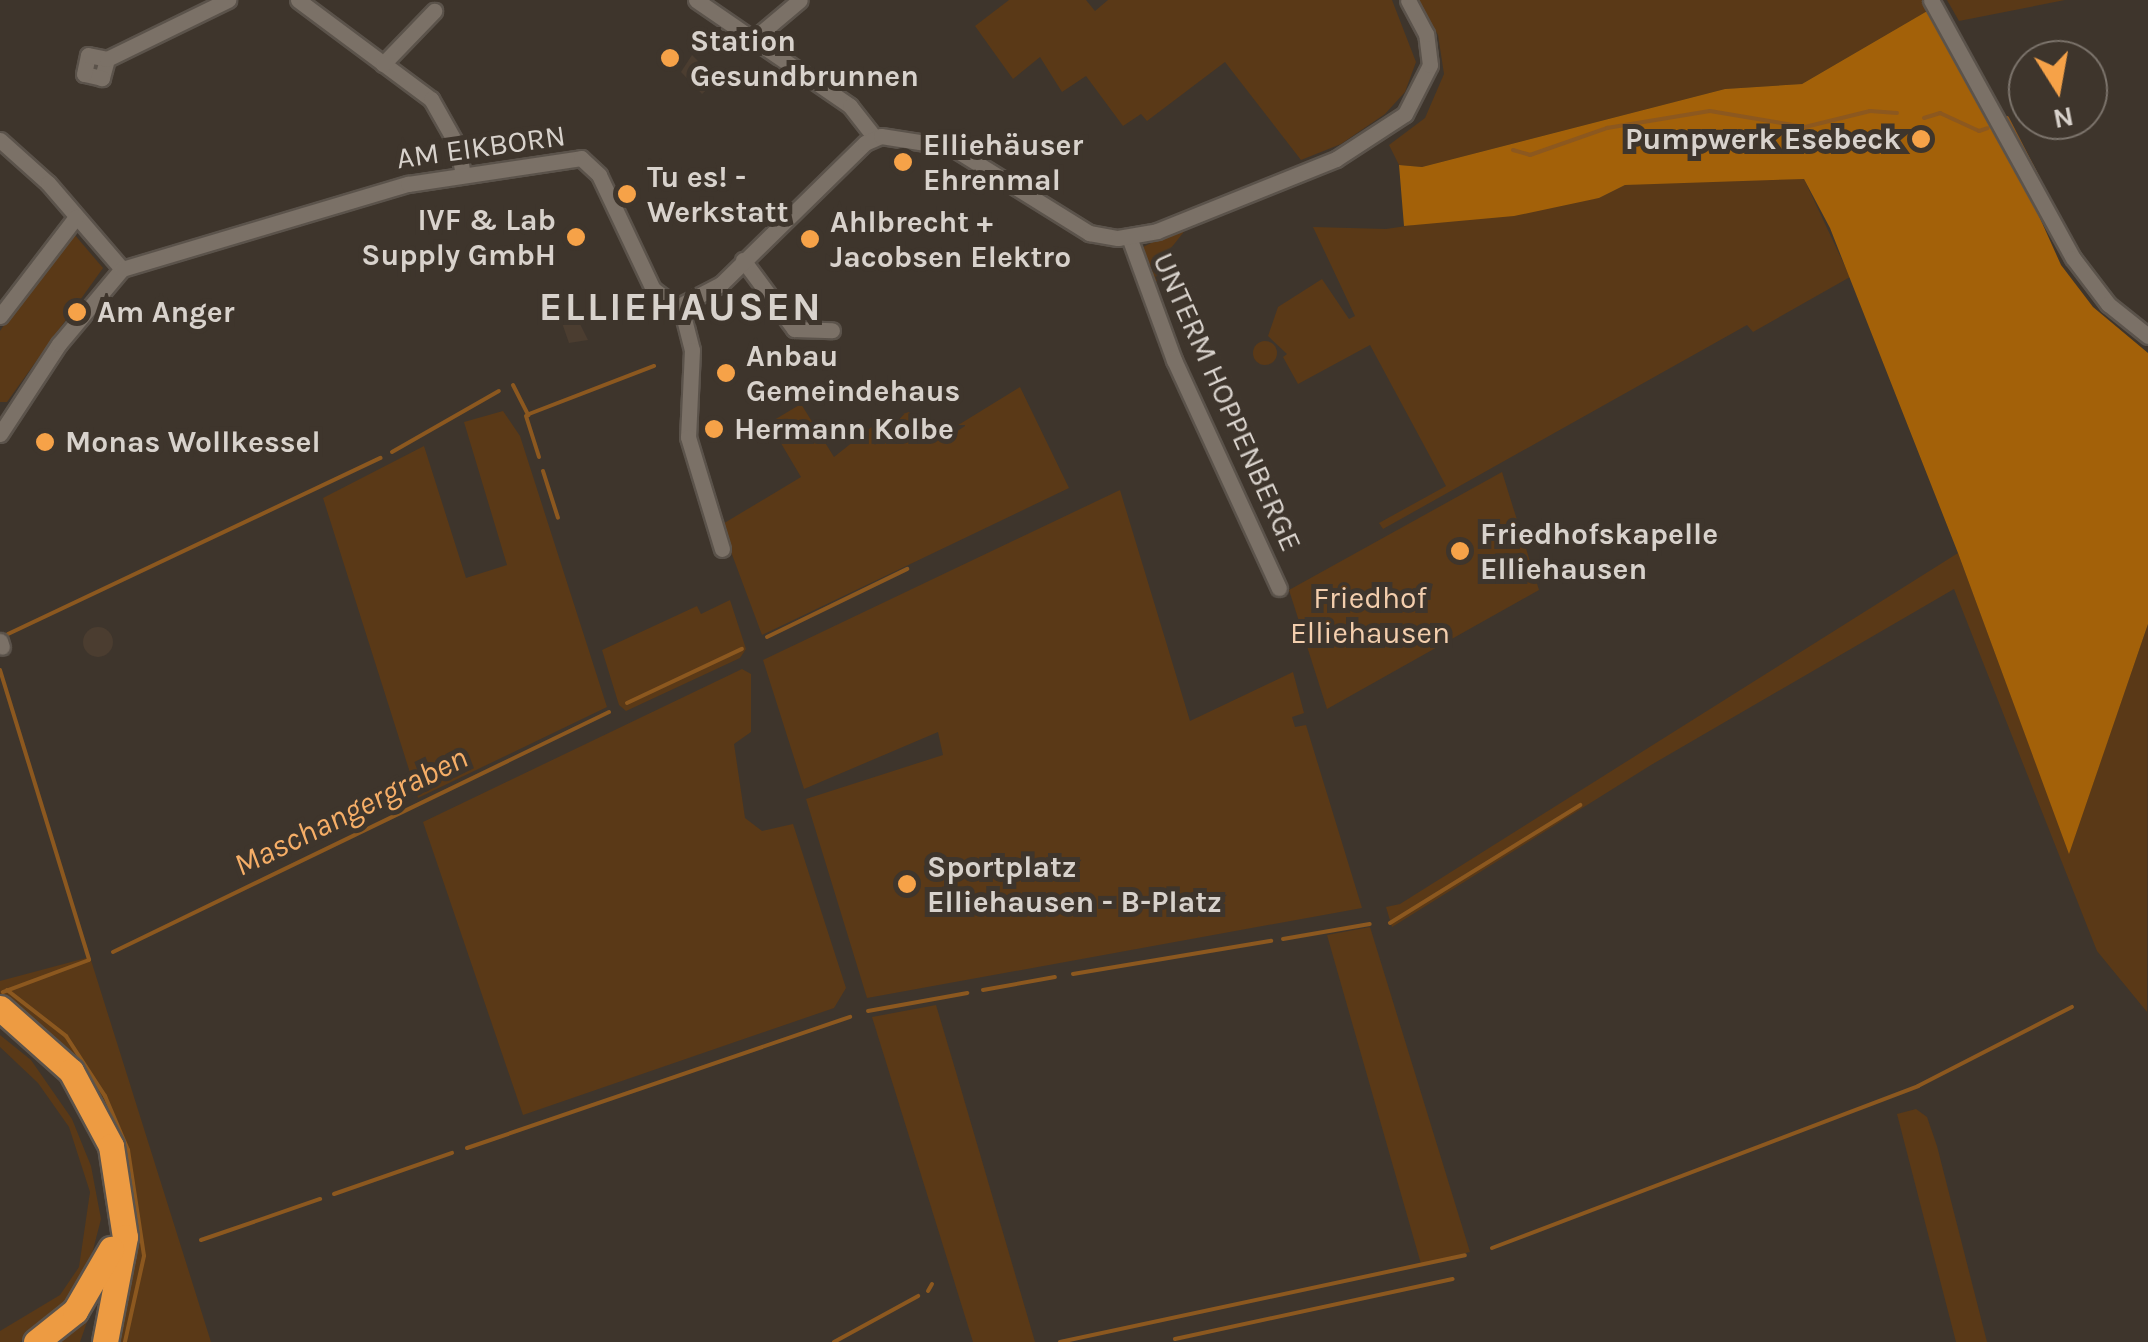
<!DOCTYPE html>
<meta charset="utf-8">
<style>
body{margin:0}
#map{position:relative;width:2148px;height:1342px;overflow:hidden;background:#3e352c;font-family:Karla,sans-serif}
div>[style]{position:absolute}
.built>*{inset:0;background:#4b3d30}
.round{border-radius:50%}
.green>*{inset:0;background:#5a3917}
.forest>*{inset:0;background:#a36109}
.stream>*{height:4px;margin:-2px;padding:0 2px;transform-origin:2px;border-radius:2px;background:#8c581f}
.roads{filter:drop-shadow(2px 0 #5b534b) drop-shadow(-2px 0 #5b534b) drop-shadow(0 2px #5b534b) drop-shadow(0 -2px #5b534b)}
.minor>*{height:15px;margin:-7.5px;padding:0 7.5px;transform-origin:7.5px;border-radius:7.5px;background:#7b7167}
.highway>*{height:25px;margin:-12.5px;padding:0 12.5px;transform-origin:12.5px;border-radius:12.5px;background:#ed9b42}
.dots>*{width:28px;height:28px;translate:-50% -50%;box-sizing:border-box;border:5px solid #3e352c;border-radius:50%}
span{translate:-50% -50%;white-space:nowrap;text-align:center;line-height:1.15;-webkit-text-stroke:10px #3e352c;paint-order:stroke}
.poi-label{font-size:30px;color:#d8d2cc;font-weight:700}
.left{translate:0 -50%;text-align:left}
.right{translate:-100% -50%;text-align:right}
.street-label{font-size:30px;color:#d8d2cc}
.park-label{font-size:30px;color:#f3cead}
.water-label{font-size:32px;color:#f6ae67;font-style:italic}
.district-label{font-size:40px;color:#d8d2cc;font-weight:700;letter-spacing:2.5px}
.north{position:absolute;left:2008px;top:40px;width:100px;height:100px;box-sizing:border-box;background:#3e352c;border:2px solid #7c746c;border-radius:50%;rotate:169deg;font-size:28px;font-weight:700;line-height:40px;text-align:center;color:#d8d2cc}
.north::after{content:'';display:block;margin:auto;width:35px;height:45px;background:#f6a248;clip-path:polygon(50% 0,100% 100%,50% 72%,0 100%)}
</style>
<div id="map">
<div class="built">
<i style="clip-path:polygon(692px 55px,717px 80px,702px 94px,681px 72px)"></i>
<i style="clip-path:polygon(575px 314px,588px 340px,569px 343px,561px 320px)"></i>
<i class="round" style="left:83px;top:627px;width:30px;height:30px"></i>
</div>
<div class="green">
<i style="clip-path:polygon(1009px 0,1086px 0,1095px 11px,1108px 0,1392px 0,1416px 62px,1405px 92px,1385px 114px,1341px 144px,1301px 160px,1225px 62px,1147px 121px,1141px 114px,1123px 126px,1086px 76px,1062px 92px,1040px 57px,1013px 79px,975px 26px)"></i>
<i style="clip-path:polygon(1418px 0,1923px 0,1929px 10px,1802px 84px,1725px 89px,1422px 167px,1399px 165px,1389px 145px,1425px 118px,1444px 74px,1438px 35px)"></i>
<i style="clip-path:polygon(1947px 0,2065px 0,1959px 21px)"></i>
<i style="clip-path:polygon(1700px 178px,1804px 179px,1850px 277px,1753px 332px,1747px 325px,1383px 529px,1379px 523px,1446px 486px,1370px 345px,1298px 384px,1283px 357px,1287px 354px,1268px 336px,1278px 307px,1322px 279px,1349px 319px,1355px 316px,1313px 227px,1386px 229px,1599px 198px,1625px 185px)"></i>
<i style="clip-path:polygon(1190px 224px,1164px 257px,1163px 279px,1151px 283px,1138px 258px,1141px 248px)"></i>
<i style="clip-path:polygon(74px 234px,103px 268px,7px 402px,0 402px,0 331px,66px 235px)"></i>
<i class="round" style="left:1253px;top:341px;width:24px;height:24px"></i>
<i style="clip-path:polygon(1020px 387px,1069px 488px,762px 635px,721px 525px,801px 477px,769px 423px,801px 404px,834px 457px,878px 422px,909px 412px,929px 443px)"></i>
<i style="clip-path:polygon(503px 411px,520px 436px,607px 707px,418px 798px,323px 498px,424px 446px,466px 578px,507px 565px,464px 422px)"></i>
<i style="clip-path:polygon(1502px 472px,1539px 590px,1327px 709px,1289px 590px)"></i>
<i style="clip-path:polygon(1120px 490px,1190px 721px,1293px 672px,1304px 713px,1292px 717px,1295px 727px,1306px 725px,1362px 908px,867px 998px,806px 799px,943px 755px,938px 732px,804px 789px,763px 660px)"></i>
<i style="clip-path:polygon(1958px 553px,2069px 852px,2148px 624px,2147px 1012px,2097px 951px,1954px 589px,1651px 765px,1392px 927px,1386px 907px,1400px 904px)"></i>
<i style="clip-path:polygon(730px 600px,746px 649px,740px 658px,626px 711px,619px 705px,602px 650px,697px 606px,701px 614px)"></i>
<i style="clip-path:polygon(742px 669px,751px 674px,751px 732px,734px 744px,745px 818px,762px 831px,793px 824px,846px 988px,834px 1008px,523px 1115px,423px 822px)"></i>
<i style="clip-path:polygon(1370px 927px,1470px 1252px,1421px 1264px,1327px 935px)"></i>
<i style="clip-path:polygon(90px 957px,211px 1342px,114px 1342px,130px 1292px,136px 1229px,120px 1138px,70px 1050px,0 995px,0 981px)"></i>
<i style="clip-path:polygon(936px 1005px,956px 1072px,1035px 1342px,973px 1342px,872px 1017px)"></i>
<i style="clip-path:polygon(0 1035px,31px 1060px,72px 1119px,91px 1166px,101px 1219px,84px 1285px,20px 1342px,0 1342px,0 1331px,60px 1295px,79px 1267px,90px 1192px,69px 1127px,38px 1083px,0 1047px)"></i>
<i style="clip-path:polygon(1916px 1109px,1927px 1117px,1937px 1146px,1987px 1342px,1956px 1342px,1897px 1114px)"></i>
<i style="clip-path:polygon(100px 1285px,80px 1342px,52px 1342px)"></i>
</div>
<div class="forest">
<i style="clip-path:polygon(1929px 10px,2017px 167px,2061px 265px,2093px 307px,2148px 353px,2148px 624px,2069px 854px,1958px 553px,1830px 228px,1804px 179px,1625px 185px,1599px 198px,1514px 216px,1404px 226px,1399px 165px,1422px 167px,1725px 89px,1802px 84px)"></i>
</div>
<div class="stream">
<i style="left:1924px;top:118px;width:17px;rotate:-17deg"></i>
<i style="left:1940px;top:113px;width:43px;rotate:24.8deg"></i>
<i style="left:1979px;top:131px;width:9px;rotate:-18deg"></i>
<i style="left:2007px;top:118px;width:105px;rotate:62.7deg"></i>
<i style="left:1513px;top:150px;width:18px;rotate:16deg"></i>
<i style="left:1530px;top:155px;width:82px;rotate:-19.3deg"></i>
<i style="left:1607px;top:128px;width:104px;rotate:-9.4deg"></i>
<i style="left:1710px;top:111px;width:96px;rotate:9.6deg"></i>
<i style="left:1805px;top:127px;width:67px;rotate:-13.8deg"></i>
<i style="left:1870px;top:111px;width:27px;rotate:4deg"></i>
<i style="left:2066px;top:230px;width:34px;rotate:60deg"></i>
<i style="left:513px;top:385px;width:34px;rotate:63deg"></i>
<i style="left:529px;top:414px;width:134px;rotate:-21deg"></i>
<i style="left:526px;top:416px;width:43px;rotate:72.4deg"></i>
<i style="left:392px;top:452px;width:123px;rotate:-29.7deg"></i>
<i style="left:543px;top:471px;width:49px;rotate:72.3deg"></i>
<i style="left:8px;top:634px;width:412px;rotate:-25.3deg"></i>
<i style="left:767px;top:637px;width:156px;rotate:-25.9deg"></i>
<i style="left:0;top:670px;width:303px;rotate:72.9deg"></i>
<i style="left:89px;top:960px;width:92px;rotate:159.6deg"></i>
<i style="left:627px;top:703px;width:127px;rotate:-25.2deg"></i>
<i style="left:1390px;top:923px;width:224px;rotate:-31.8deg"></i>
<i style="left:1283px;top:939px;width:88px;rotate:-9.8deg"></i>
<i style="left:113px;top:952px;width:551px;rotate:-25.82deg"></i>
<i style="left:1073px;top:974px;width:201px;rotate:-9.5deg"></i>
<i style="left:7px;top:990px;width:75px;rotate:37.9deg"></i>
<i style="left:66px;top:1036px;width:72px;rotate:57deg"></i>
<i style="left:105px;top:1096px;width:59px;rotate:66.9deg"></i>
<i style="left:128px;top:1150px;width:107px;rotate:81.4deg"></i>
<i style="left:144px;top:1256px;width:88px;rotate:102.5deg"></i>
<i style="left:983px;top:990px;width:73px;rotate:-10.2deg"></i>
<i style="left:868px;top:1011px;width:101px;rotate:-10.3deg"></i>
<i style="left:467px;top:1148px;width:405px;rotate:-18.9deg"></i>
<i style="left:334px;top:1194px;width:125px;rotate:-19.2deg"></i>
<i style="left:201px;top:1240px;width:126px;rotate:-19deg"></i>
<i style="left:1492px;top:1248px;width:456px;rotate:-20.8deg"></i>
<i style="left:1918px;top:1086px;width:173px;rotate:-27.2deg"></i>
<i style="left:928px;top:1291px;width:8px;rotate:-60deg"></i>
<i style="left:1175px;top:1339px;width:284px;rotate:-12.2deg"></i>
<i style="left:834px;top:1342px;width:96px;rotate:-28.7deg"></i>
<i style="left:1060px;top:1342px;width:414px;rotate:-12.1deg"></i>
</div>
<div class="roads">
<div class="minor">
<i style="left:298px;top:0;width:166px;rotate:36.7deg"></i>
<i style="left:431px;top:99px;width:55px;rotate:60.6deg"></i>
<i style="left:458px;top:147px;width:28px;rotate:80deg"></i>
<i style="left:696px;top:0;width:187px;rotate:34.5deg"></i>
<i style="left:850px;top:106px;width:39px;rotate:52deg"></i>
<i style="left:1931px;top:0;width:294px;rotate:61.2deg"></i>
<i style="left:2073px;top:258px;width:58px;rotate:52.7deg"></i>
<i style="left:2108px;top:304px;width:51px;rotate:38.7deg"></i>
<i style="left:756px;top:37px;width:57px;rotate:-40.1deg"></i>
<i style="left:107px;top:59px;width:20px;rotate:105deg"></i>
<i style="left:102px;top:78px;width:18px;rotate:-167deg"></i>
<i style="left:84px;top:74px;width:19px;rotate:-78deg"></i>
<i style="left:88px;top:55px;width:19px;rotate:12deg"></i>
<i style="left:107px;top:59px;width:135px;rotate:-26deg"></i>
<i style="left:383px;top:64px;width:74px;rotate:-46.1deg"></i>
<i style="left:0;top:140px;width:64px;rotate:41.9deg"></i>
<i style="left:48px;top:183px;width:113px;rotate:49.3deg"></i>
<i style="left:1129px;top:237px;width:131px;rotate:69.9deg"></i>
<i style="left:1174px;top:360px;width:251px;rotate:65.3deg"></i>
<i style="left:743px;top:260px;width:86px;rotate:53.5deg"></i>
<i style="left:794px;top:329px;width:38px;rotate:2deg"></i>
<i style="left:681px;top:307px;width:44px;rotate:75.7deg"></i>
<i style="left:692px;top:350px;width:87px;rotate:92.6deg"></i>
<i style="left:688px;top:437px;width:117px;rotate:73.1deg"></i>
<i style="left:0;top:316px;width:125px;rotate:-52.5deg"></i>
<i style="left:0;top:434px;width:108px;rotate:-56.8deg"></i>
<i style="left:59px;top:344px;width:98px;rotate:-50deg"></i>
<i style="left:122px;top:269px;width:298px;rotate:-16.6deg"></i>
<i style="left:408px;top:184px;width:175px;rotate:-8.5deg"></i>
<i style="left:581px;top:158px;width:25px;rotate:43deg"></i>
<i style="left:599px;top:175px;width:126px;rotate:64.7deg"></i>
<i style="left:653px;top:289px;width:30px;rotate:37deg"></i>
<i style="left:677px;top:307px;width:50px;rotate:-27.6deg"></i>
<i style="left:721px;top:284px;width:202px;rotate:-44.4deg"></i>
<i style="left:865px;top:143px;width:17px;rotate:-24deg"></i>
<i style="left:881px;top:136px;width:71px;rotate:8.9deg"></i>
<i style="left:951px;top:147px;width:163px;rotate:31.9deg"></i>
<i style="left:1089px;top:233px;width:29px;rotate:10deg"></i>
<i style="left:1118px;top:238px;width:40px;rotate:-10deg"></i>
<i style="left:1157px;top:231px;width:193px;rotate:-21.9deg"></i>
<i style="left:1336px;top:159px;width:82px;rotate:-33.1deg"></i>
<i style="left:1405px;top:114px;width:55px;rotate:-63deg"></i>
<i style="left:1430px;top:65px;width:31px;rotate:-97deg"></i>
<i style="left:1426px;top:34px;width:38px;rotate:-118deg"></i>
<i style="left:0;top:641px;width:6px;rotate:72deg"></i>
</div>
<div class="highway">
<i style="left:0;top:1008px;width:95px;rotate:41.6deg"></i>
<i style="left:71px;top:1071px;width:85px;rotate:61.9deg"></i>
<i style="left:111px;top:1146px;width:92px;rotate:81.3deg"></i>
<i style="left:125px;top:1237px;width:107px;rotate:100.8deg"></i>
<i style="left:36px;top:1342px;width:50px;rotate:-38.5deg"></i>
<i style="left:75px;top:1311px;width:72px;rotate:-59.9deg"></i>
</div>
</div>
<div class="dots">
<i style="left:670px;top:58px;background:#f6a248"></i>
<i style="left:1921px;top:139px;background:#f6a248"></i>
<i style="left:903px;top:162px;background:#f6a248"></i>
<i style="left:627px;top:194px;background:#f6a248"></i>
<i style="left:576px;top:237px;background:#f6a248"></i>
<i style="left:810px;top:239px;background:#f6a248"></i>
<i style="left:77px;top:312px;background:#f6a248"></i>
<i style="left:726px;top:373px;background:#f6a248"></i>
<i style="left:714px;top:429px;background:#f6a248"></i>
<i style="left:45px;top:442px;background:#f6a248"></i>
<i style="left:1460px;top:551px;background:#f6a248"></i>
<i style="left:907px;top:884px;background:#f6a248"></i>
</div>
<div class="poi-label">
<span class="left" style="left:690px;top:58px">Station<br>Gesundbrunnen</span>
<span class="right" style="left:1901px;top:139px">Pumpwerk Esebeck</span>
<span class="left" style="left:923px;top:162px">Elliehäuser<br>Ehrenmal</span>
<span class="left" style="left:647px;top:194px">Tu es! -<br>Werkstatt</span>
<span class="right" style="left:556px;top:237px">IVF &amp; Lab<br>Supply GmbH</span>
<span class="left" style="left:830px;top:239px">Ahlbrecht +<br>Jacobsen Elektro</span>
<span class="left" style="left:97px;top:312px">Am Anger</span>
<span class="left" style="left:746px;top:373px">Anbau<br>Gemeindehaus</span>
<span class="left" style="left:734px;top:429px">Hermann Kolbe</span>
<span class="left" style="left:65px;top:442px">Monas Wollkessel</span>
<span class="left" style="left:1480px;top:551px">Friedhofskapelle<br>Elliehausen</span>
<span class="left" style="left:927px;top:884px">Sportplatz<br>Elliehausen - B-Platz</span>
</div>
<div class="street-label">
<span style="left:481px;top:147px;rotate:-8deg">AM EIKBORN</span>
<span style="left:1227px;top:402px;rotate:66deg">UNTERM HOPPENBERGE</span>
</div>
<div class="park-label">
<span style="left:1370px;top:615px">Friedhof<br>Elliehausen</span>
</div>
<div class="water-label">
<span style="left:351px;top:812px;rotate:-26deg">Maschangergraben</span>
</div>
<div class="district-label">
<span style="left:681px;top:307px">ELLIEHAUSEN</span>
</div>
<div class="north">N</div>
</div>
